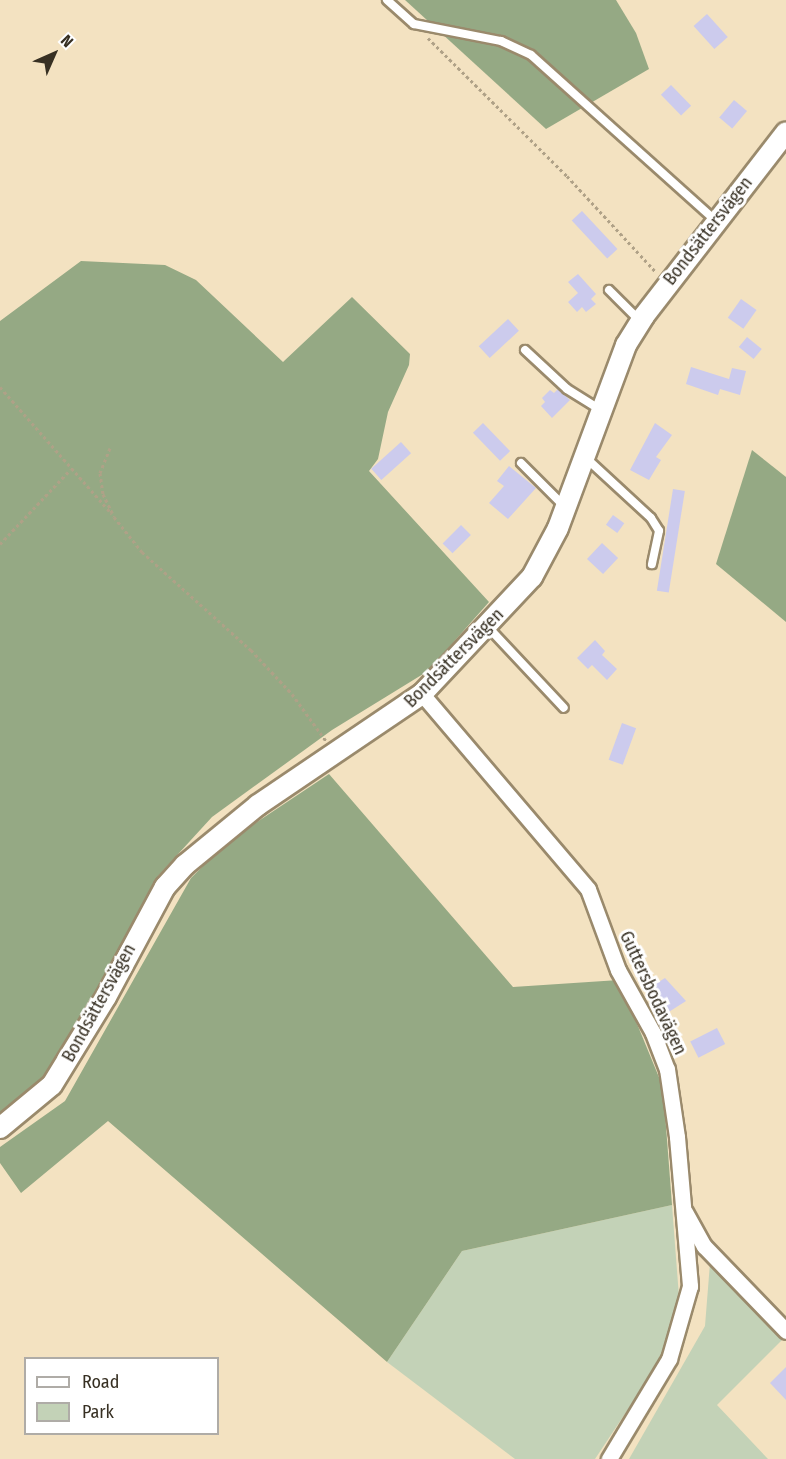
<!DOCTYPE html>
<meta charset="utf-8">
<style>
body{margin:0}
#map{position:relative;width:786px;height:1459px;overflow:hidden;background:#f3e2c1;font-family:"Fira Sans Condensed",sans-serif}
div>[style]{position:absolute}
.green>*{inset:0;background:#c3d2b7}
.forest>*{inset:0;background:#95a984}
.building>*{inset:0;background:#cccbed;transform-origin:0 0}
.path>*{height:3px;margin-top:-1.5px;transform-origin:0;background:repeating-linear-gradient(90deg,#afa187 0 3px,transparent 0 6px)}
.roads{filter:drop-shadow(2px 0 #9a8a6c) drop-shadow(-2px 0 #9a8a6c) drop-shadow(0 2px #9a8a6c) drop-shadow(0 -2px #9a8a6c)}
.service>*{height:8px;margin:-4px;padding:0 4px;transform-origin:4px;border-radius:4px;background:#fff}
.minor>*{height:15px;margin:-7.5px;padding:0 7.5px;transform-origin:7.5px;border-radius:7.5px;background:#fff}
.tertiary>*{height:20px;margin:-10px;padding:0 10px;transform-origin:10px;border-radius:10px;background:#fff}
span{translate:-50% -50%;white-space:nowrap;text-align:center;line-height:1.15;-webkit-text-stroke:6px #fff;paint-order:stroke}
.street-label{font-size:18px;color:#373023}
.legend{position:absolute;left:24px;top:1357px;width:195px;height:78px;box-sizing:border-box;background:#fff;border:2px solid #afaca7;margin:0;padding:8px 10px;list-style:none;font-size:18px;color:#373023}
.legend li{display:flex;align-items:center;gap:12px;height:30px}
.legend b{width:30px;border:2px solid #afaca7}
.north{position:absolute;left:24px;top:24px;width:60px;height:60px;-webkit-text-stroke:4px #fff;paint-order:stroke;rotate:45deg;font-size:16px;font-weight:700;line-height:24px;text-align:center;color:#373023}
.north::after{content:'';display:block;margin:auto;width:21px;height:27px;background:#373023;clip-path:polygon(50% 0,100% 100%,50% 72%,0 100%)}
</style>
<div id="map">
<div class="green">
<i style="clip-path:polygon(672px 1205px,680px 1310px,654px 1370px,595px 1459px,515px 1459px,387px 1362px,462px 1251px)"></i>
<i style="clip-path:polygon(710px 1263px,784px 1338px,717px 1405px,768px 1459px,629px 1459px,705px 1326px)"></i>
</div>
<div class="forest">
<i style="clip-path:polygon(405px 0,616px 0,636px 33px,649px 69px,546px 129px)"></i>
<i style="clip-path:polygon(81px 261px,165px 265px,196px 280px,283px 362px,352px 297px,410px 354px,409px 365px,388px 412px,378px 459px,369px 471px,489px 602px,428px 671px,332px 730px,212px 817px,158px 876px,92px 1009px,48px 1080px,0 1118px,0 321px)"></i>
<i style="clip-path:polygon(752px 450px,786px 477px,786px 622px,716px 564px)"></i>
<i style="clip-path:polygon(329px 774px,513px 987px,619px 980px,663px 1087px,672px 1205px,462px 1251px,387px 1362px,108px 1121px,21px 1193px,0 1163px,0 1147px,65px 1101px,191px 878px,227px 842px)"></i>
</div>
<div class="building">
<i style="left:707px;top:14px;width:31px;height:18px;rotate:48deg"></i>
<i style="left:671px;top:85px;width:29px;height:14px;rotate:46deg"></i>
<i style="left:734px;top:100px;width:17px;height:23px;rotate:40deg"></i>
<i style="left:582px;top:211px;width:52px;height:14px;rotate:47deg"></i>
<i style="clip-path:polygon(578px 274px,596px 294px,591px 299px,596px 304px,586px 312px,582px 307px,577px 312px,568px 302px,578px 293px,568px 282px)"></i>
<i style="left:741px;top:299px;width:19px;height:23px;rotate:35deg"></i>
<i style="left:508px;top:319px;width:16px;height:40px;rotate:47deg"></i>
<i style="left:747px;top:337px;width:19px;height:13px;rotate:39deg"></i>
<i style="clip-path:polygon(691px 367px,729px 379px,732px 368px,746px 371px,740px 395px,720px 389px,718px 395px,686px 384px)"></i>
<i style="clip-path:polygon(558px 389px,570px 400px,552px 418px,541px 406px,545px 402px,542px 398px,550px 390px,554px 393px)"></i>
<i style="left:483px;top:423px;width:39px;height:14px;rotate:46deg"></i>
<i style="clip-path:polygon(655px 423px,672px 435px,656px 457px,661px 460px,649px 480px,630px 470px)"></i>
<i style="left:401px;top:442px;width:15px;height:40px;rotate:48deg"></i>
<i style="clip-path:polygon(509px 466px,536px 488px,508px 519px,489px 503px,504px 486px,497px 481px)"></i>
<i style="left:673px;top:489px;width:12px;height:103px;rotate:9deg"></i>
<i style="left:613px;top:515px;width:14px;height:12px;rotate:36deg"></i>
<i style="left:461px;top:525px;width:14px;height:26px;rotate:45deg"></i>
<i style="left:602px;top:543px;width:22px;height:22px;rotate:43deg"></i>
<i style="clip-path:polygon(595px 640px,605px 651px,602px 655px,617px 669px,607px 680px,592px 665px,588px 669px,577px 658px)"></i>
<i style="left:622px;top:723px;width:15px;height:39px;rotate:20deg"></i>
<i style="clip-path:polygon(665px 978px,686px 1001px,664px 1015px,649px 988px)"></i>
<i style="left:717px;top:1028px;width:18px;height:30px;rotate:63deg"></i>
<i style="clip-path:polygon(786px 1367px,786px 1400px,770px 1383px)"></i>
</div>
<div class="path">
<i style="left:428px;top:38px;width:196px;rotate:44.8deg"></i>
<i style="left:567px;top:176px;width:131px;rotate:47.2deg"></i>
<i style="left:0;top:387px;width:169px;rotate:48.6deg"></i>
<i style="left:110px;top:448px;width:27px;rotate:112deg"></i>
<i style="left:100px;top:473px;width:21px;rotate:82deg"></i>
<i style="left:103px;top:494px;width:25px;rotate:64deg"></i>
<i style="left:114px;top:517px;width:45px;rotate:51.3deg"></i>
<i style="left:142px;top:552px;width:147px;rotate:42deg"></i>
<i style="left:251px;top:650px;width:60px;rotate:47deg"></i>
<i style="left:292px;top:694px;width:58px;rotate:54.1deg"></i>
<i style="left:0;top:544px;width:102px;rotate:-46.6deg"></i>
</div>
<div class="roads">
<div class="service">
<i style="left:387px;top:0;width:36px;rotate:42deg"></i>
<i style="left:414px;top:24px;width:89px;rotate:11.1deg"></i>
<i style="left:501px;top:41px;width:33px;rotate:25deg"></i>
<i style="left:531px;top:55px;width:247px;rotate:41.9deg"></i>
<i style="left:609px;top:290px;width:42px;rotate:45deg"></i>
<i style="left:525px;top:350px;width:57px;rotate:42.9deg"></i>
<i style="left:567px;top:389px;width:40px;rotate:32deg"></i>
<i style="left:586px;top:458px;width:88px;rotate:42.7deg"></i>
<i style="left:651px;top:518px;width:15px;rotate:58deg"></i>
<i style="left:659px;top:531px;width:34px;rotate:102deg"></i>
<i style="left:521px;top:463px;width:62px;rotate:45deg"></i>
<i style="left:487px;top:626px;width:112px;rotate:46.8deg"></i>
</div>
<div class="minor">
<i style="left:422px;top:694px;width:256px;rotate:49.6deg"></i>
<i style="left:588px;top:889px;width:86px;rotate:69.7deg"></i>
<i style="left:618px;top:970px;width:72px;rotate:60.9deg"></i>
<i style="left:653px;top:1033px;width:39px;rotate:69deg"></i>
<i style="left:667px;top:1069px;width:69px;rotate:81.6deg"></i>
<i style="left:677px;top:1137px;width:150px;rotate:85deg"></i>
<i style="left:690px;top:1286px;width:76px;rotate:106deg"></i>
<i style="left:669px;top:1359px;width:117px;rotate:121deg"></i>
<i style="left:685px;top:1212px;width:39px;rotate:61deg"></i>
<i style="left:704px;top:1246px;width:118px;rotate:46deg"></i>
</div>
<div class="tertiary">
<i style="left:0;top:1128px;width:67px;rotate:-39.6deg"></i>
<i style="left:52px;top:1085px;width:103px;rotate:-58.5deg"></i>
<i style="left:106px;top:997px;width:125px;rotate:-61.8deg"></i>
<i style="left:165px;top:887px;width:30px;rotate:-48deg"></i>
<i style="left:185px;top:865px;width:94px;rotate:-39.4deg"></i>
<i style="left:258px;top:805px;width:198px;rotate:-34.1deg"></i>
<i style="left:422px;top:694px;width:161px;rotate:-46.8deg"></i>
<i style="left:532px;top:577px;width:55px;rotate:-62deg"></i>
<i style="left:558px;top:528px;width:195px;rotate:-69.6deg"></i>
<i style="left:626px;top:345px;width:34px;rotate:-58deg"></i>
<i style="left:644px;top:316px;width:232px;rotate:-52.3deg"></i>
</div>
</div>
<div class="street-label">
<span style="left:708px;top:231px;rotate:-52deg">Bondsättersvägen</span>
<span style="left:454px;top:658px;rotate:-45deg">Bondsättersvägen</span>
<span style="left:653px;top:993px;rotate:65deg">Guttersbodavägen</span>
<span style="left:99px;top:1003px;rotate:-61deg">Bondsättersvägen</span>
</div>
<ul class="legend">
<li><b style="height:8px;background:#fff"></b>Road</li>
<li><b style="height:16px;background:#c3d2b7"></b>Park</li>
</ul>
<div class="north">N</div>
</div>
